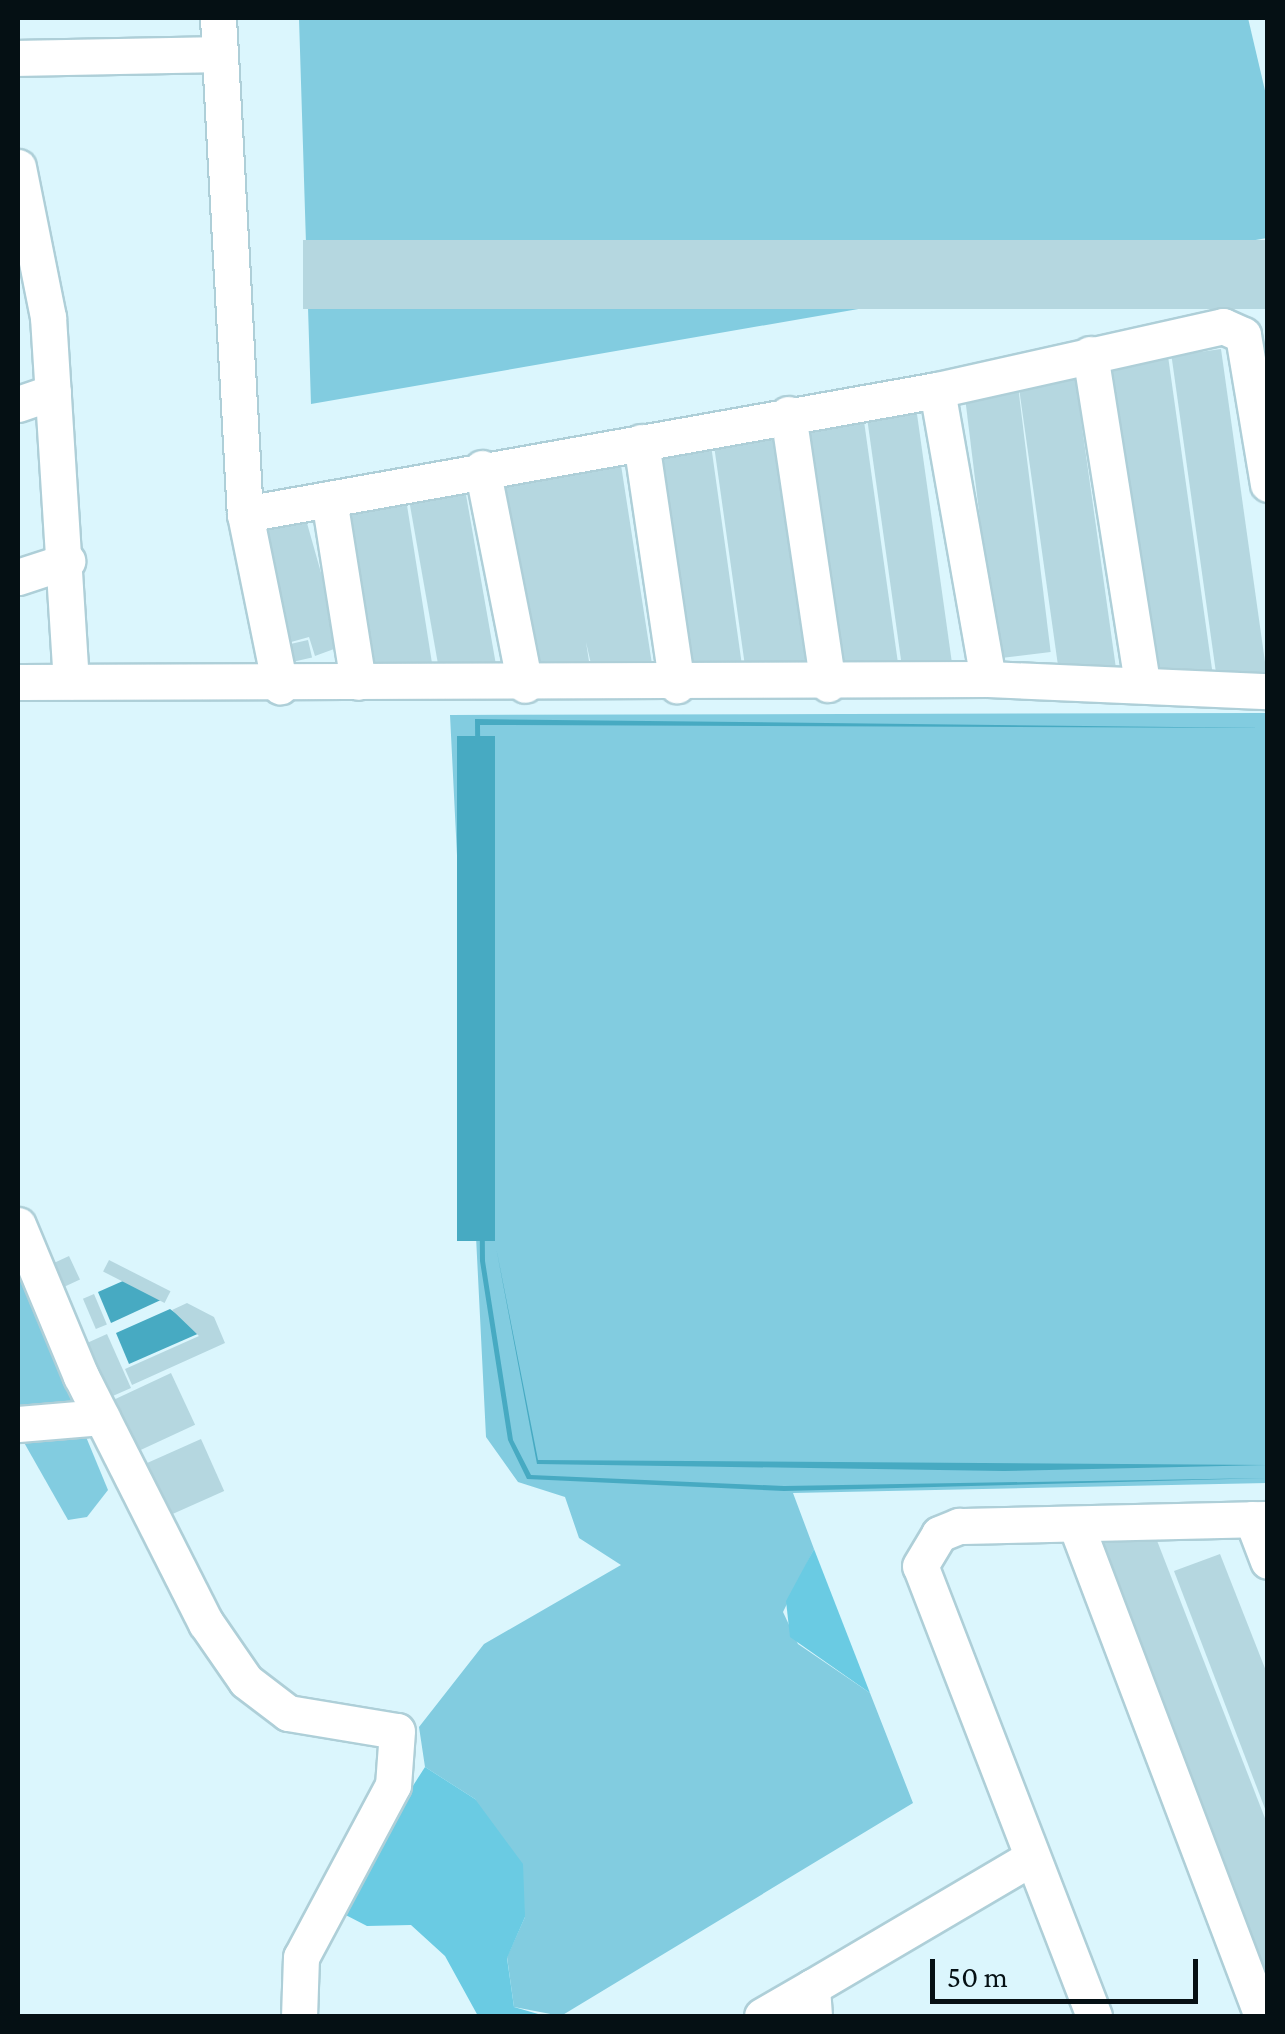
<!DOCTYPE html>
<style>
body{margin:0}
#map{position:relative;width:1285px;height:2034px;overflow:hidden;background:#dbf6fd;font-family:"Crimson Pro",serif}
div>[style]{position:absolute}
.green>*{inset:0;background:#82cce0}
.forest>*{inset:0;background:#6acbe3}
.water>*{inset:0;background:#47aac2;transform-origin:0 0}
.building>*{inset:0;background:#b5d7e0;transform-origin:0 0}
.roads{filter:drop-shadow(2px 0 #aecfd8) drop-shadow(-2px 0 #aecfd8) drop-shadow(0 2px #aecfd8) drop-shadow(0 -2px #aecfd8)}
.minor>*{height:35px;margin:-17.5px;padding:0 17.5px;transform-origin:17.5px;border-radius:17.5px;background:#fff}
span{translate:-50% -50%;white-space:nowrap;text-align:center;line-height:1.15;-webkit-text-stroke:8px #dbf6fd;paint-order:stroke}
.frame{position:absolute;inset:0;border:20px solid #051014;pointer-events:none}
.scale{position:absolute;left:930px;top:1959px;width:268px;height:45px;box-sizing:border-box;border:5px solid #051014;border-top:0;padding-left:12px;font-size:30px;line-height:35px;white-space:nowrap;color:#051014;-webkit-text-stroke:8px #dbf6fd;paint-order:stroke}
</style>
<div id="map">
<div class="green">
<i style="clip-path:polygon(299px 18px,1248px 18px,1267px 99px,1267px 238px,311px 404px)"></i>
<i style="clip-path:polygon(1267px 713px,1267px 1483px,793px 1493px,814px 1549px,783px 1612px,798px 1644px,870px 1693px,913px 1803px,561px 2016px,514px 2007px,507px 1957px,525px 1917px,475px 1799px,425px 1767px,419px 1727px,484px 1644px,621px 1565px,579px 1538px,565px 1497px,518px 1482px,486px 1437px,450px 715px)"></i>
<i style="clip-path:polygon(18px 1271px,74px 1407px,18px 1412px)"></i>
<i style="clip-path:polygon(84px 1432px,108px 1490px,87px 1517px,68px 1520px,22px 1439px)"></i>
</div>
<div class="forest">
<i style="clip-path:polygon(814px 1549px,870px 1693px,790px 1637px,786px 1601px)"></i>
<i style="clip-path:polygon(425px 1767px,475px 1799px,523px 1864px,525px 1917px,507px 1958px,514px 2007px,545px 2016px,478px 2016px,445px 1956px,411px 1925px,367px 1926px,334px 1909px)"></i>
</div>
<div class="water">
<i style="clip-path:polygon(475px 719px,1267px 728px,480px 725px,485px 1261px,513px 1440px,531px 1475px,784px 1486px,1267px 1478px,784px 1491px,527px 1479px,508px 1440px,480px 1261px)"></i>
<i style="left:495px;top:736px;width:505px;height:38px;rotate:90deg"></i>
<i style="clip-path:polygon(496px 1247px,538px 1460px,1267px 1465px,1004px 1471px,537px 1464px)"></i>
<i style="clip-path:polygon(132px 1277px,163px 1299px,111px 1323px,98px 1292px)"></i>
<i style="clip-path:polygon(170px 1309px,202px 1332px,129px 1364px,116px 1333px)"></i>
</div>
<div class="building">
<i style="left:1268px;top:240px;width:69px;height:965px;rotate:90deg"></i>
<i style="left:1221px;top:349px;width:328px;height:50px;rotate:82deg"></i>
<i style="left:1168px;top:356px;width:327px;height:60px;rotate:82deg"></i>
<i style="left:1075px;top:377px;width:296px;height:57px;rotate:82deg"></i>
<i style="left:1018px;top:386px;width:268px;height:54px;rotate:83deg"></i>
<i style="left:916px;top:407px;width:263px;height:50px;rotate:82deg"></i>
<i style="left:863px;top:414px;width:257px;height:61px;rotate:82deg"></i>
<i style="left:774px;top:434px;width:232px;height:61px;rotate:82deg"></i>
<i style="left:711px;top:445px;width:223px;height:58px;rotate:82deg"></i>
<i style="clip-path:polygon(621px 465px,652px 664px,593px 673px,586px 642px,591px 674px,531px 682px,501px 483px)"></i>
<i style="left:465px;top:489px;width:183px;height:57px;rotate:80deg"></i>
<i style="left:406px;top:499px;width:171px;height:59px;rotate:81deg"></i>
<i style="clip-path:polygon(305px 516px,338px 633px,334px 649px,315px 656px,309px 637px,284px 644px,256px 530px)"></i>
<i style="left:308px;top:640px;width:18px;height:18px;rotate:77deg"></i>
<i style="left:69px;top:1256px;width:26px;height:22px;rotate:65deg"></i>
<i style="left:109px;top:1260px;width:69px;height:13px;rotate:27deg"></i>
<i style="left:94px;top:1294px;width:33px;height:12px;rotate:67deg"></i>
<i style="clip-path:polygon(187px 1303px,214px 1317px,225px 1343px,132px 1385px,125px 1369px,199px 1336px,172px 1310px)"></i>
<i style="left:107px;top:1334px;width:59px;height:28px;rotate:66deg"></i>
<i style="left:171px;top:1373px;width:57px;height:69px;rotate:65deg"></i>
<i style="left:201px;top:1439px;width:57px;height:70px;rotate:66deg"></i>
<i style="clip-path:polygon(1156px 1538px,1268px 1826px,1268px 1989px,1095px 1543px)"></i>
<i style="clip-path:polygon(1220px 1554px,1268px 1676px,1267px 1814px,1174px 1571px)"></i>
</div>
<div class="roads">
<div class="minor">
<i style="left:218px;top:18px;width:497px;rotate:86.9deg"></i>
<i style="left:245px;top:514px;width:176px;rotate:78.5deg"></i>
<i style="left:18px;top:58px;width:201px;rotate:-1.1deg"></i>
<i style="left:18px;top:167px;width:153px;rotate:78.7deg"></i>
<i style="left:48px;top:317px;width:365px;rotate:86.4deg"></i>
<i style="left:1090px;top:354px;width:333px;rotate:81deg"></i>
<i style="left:937px;top:390px;width:293px;rotate:80deg"></i>
<i style="left:18px;top:404px;width:37px;rotate:-19deg"></i>
<i style="left:788px;top:414px;width:273px;rotate:81.6deg"></i>
<i style="left:641px;top:442px;width:246px;rotate:81.6deg"></i>
<i style="left:482px;top:468px;width:221px;rotate:78.8deg"></i>
<i style="left:329px;top:499px;width:185px;rotate:81deg"></i>
<i style="left:245px;top:514px;width:703px;rotate:-10.16deg"></i>
<i style="left:937px;top:390px;width:293px;rotate:-12.6deg"></i>
<i style="left:1223px;top:326px;width:22px;rotate:24deg"></i>
<i style="left:1243px;top:335px;width:151px;rotate:80.5deg"></i>
<i style="left:18px;top:577px;width:52px;rotate:-18.1deg"></i>
<i style="left:18px;top:682px;width:970px;rotate:-0.18deg"></i>
<i style="left:988px;top:679px;width:280px;rotate:2.5deg"></i>
<i style="left:18px;top:1225px;width:164px;rotate:67.4deg"></i>
<i style="left:81px;top:1376px;width:277px;rotate:63.2deg"></i>
<i style="left:206px;top:1623px;width:70px;rotate:55.4deg"></i>
<i style="left:246px;top:1681px;width:53px;rotate:37.3deg"></i>
<i style="left:288px;top:1713px;width:110px;rotate:9.4deg"></i>
<i style="left:397px;top:1731px;width:54px;rotate:94.2deg"></i>
<i style="left:393px;top:1785px;width:195px;rotate:118.1deg"></i>
<i style="left:301px;top:1957px;width:59px;rotate:91.9deg"></i>
<i style="left:18px;top:1424px;width:84px;rotate:-4.8deg"></i>
<i style="left:1252px;top:1519px;width:45px;rotate:69.1deg"></i>
<i style="left:1076px;top:1525px;width:525px;rotate:69.25deg"></i>
<i style="left:762px;top:2016px;width:58px;rotate:-30.1deg"></i>
<i style="left:814px;top:2016px;width:29px;rotate:-94deg"></i>
<i style="left:812px;top:1987px;width:254px;rotate:-30.5deg"></i>
<i style="left:1094px;top:2016px;width:482px;rotate:-111.1deg"></i>
<i style="left:920px;top:1566px;width:37px;rotate:-59deg"></i>
<i style="left:939px;top:1534px;width:22px;rotate:-22deg"></i>
<i style="left:959px;top:1526px;width:309px;rotate:-1.3deg"></i>
</div>
</div>
<div class="frame"></div>
<div class="scale">50 m</div>
</div>
